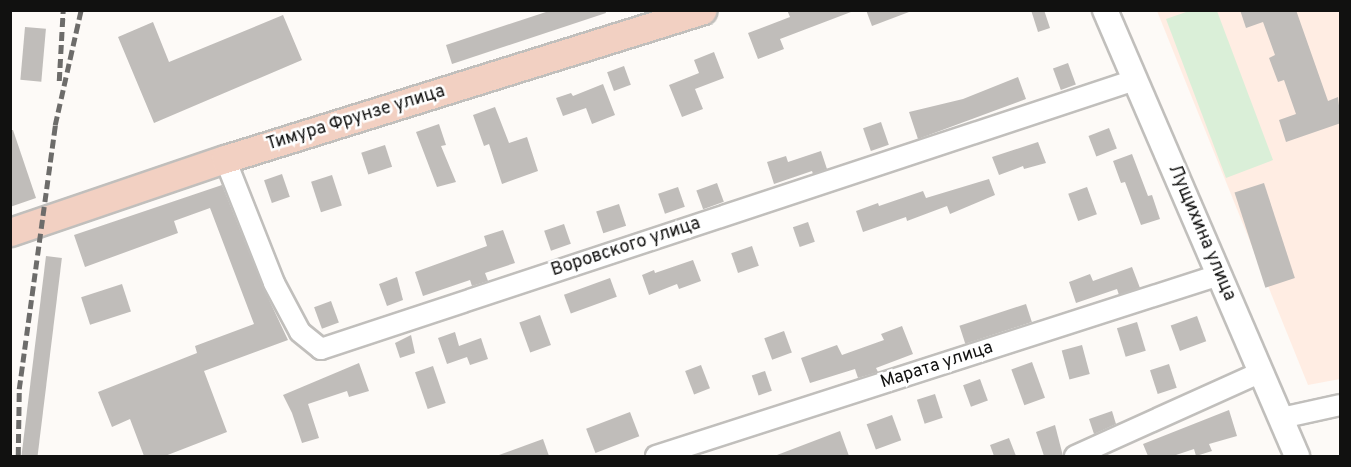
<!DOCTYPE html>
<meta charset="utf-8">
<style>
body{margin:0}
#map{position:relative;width:1351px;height:467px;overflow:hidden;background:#fdfaf7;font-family:Overpass,sans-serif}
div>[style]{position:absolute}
.education>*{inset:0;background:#ffede3}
.green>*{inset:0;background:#daefd8}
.building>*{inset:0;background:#c0bdba;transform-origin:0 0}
.roads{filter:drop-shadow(2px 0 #c1bfbc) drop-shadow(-2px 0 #c1bfbc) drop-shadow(0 2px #c1bfbc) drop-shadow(0 -2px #c1bfbc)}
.minor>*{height:20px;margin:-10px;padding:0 10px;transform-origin:10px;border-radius:10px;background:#fff}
.tertiary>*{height:24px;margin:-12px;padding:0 12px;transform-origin:12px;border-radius:12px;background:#fff}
.secondary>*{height:27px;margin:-13.5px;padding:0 13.5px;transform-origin:13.5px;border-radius:13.5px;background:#f2d0c2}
.rail>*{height:4.5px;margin-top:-2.25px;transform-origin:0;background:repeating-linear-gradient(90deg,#6d6c6a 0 9px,transparent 0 13.5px)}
span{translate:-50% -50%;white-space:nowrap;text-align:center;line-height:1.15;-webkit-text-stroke:5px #fff;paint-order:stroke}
.street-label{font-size:18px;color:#111110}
.frame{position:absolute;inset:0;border:12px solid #111110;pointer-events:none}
</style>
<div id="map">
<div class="education">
<i style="clip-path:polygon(1157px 11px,1340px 11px,1340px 379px,1308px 385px)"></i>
</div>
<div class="green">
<i style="clip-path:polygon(1189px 11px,1217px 11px,1273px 160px,1226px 178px,1166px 19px)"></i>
</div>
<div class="building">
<i style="clip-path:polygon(552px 10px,605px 10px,606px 13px,452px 64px,446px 45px)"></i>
<i style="clip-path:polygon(787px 10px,851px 10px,851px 12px,780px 39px,784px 49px,758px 59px,748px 33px,790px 17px)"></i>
<i style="clip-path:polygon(866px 10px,909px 10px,909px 12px,872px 26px)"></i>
<i style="clip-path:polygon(1031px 10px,1044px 10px,1050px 28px,1038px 32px)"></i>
<i style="clip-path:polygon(1240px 10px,1296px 10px,1328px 101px,1338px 97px,1341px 123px,1286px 142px,1279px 120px,1296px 114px,1284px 80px,1278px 82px,1269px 58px,1275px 55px,1263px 22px,1246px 28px)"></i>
<i style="clip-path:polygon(283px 15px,302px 60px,154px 123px,118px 37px,153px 22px,169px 62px)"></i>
<i style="left:25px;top:27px;width:21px;height:53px;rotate:5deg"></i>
<i style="clip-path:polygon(714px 52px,724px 78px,695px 89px,703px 109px,682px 117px,669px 85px,699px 73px,694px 60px)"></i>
<i style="left:1068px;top:63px;width:23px;height:16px;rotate:70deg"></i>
<i style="left:624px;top:66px;width:20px;height:18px;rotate:70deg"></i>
<i style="clip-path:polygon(1018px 77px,1026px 99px,918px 139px,909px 112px,963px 99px)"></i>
<i style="clip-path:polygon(603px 84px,615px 115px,592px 124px,586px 108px,563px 116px,556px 98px,571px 93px,573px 96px)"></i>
<i style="clip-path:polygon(495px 107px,509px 143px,527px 137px,538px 171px,502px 184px,489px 144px,484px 146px,473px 115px)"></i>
<i style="left:881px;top:122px;width:24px;height:19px;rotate:71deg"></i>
<i style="clip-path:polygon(439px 124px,446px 145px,441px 146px,456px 182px,437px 187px,416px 132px)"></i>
<i style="left:1109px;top:128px;width:22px;height:22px;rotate:69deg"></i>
<i style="clip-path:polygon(10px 130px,13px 130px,36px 198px,10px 207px)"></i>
<i style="clip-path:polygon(1038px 142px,1046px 163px,1024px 169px,1023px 166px,999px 175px,992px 157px)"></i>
<i style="left:385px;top:145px;width:23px;height:25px;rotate:72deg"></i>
<i style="clip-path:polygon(821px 151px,827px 169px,813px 174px,812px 171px,774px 184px,767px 162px,786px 156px,788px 162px)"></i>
<i style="clip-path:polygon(1132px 154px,1148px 196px,1152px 195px,1160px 219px,1141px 225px,1125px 182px,1121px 183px,1113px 161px)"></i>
<i style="left:282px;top:174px;width:24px;height:19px;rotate:71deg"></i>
<i style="left:332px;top:175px;width:32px;height:22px;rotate:72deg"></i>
<i style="clip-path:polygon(989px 179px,995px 195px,950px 214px,947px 206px,907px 221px,906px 217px,863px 232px,856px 211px,878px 203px,879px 206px,923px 191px,926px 198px)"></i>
<i style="left:717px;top:183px;width:20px;height:22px;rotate:70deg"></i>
<i style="left:1264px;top:183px;width:100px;height:31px;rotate:72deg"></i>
<i style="clip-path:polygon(222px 185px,263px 287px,288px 340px,204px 371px,227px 432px,165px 456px,144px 456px,130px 419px,112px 427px,98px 392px,197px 353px,195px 346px,254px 324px,210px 208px,174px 221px,178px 233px,85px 267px,74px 235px)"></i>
<i style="left:678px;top:187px;width:21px;height:21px;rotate:71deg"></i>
<i style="left:1087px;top:187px;width:29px;height:20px;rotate:70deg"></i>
<i style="left:619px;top:204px;width:23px;height:24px;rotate:72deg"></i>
<i style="left:808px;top:222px;width:21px;height:16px;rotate:71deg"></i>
<i style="left:564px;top:224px;width:21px;height:21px;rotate:71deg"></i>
<i style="clip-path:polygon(503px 230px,515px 263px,485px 273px,488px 281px,472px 286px,470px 280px,423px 296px,415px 272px,487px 246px,484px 236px)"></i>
<i style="left:752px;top:246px;width:21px;height:22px;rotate:71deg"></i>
<i style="left:46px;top:256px;width:16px;height:201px;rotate:7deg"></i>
<i style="clip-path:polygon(693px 260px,701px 281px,679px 289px,677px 284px,649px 295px,642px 275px,654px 270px,655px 273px)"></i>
<i style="clip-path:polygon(1132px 267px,1140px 288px,1119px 295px,1117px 289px,1076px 303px,1069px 282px,1090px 274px,1093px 281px)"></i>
<i style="clip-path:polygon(397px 277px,403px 300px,387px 306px,379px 284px)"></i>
<i style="left:610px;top:278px;width:20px;height:49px;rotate:70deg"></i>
<i style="left:122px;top:284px;width:29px;height:43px;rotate:72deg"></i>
<i style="left:331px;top:301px;width:23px;height:18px;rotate:70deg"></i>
<i style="left:1026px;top:304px;width:19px;height:70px;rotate:72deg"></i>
<i style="left:540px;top:315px;width:32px;height:22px;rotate:70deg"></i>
<i style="left:1197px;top:316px;width:27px;height:28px;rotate:70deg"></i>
<i style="left:1137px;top:322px;width:30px;height:21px;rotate:73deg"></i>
<i style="clip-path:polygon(902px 326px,913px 354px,876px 368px,878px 372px,858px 378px,855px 369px,810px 383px,801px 358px,837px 345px,842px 355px,884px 340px,881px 334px)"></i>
<i style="left:784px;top:331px;width:23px;height:21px;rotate:70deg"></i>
<i style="clip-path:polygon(455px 332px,459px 346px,481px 338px,488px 359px,470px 365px,467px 357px,447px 364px,438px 338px)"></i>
<i style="clip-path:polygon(411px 335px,415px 353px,400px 358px,395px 343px)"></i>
<i style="left:1082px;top:345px;width:30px;height:21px;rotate:75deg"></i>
<i style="left:1032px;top:362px;width:38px;height:22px;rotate:70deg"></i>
<i style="clip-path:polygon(359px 363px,369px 391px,349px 397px,347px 391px,308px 404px,319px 438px,302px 443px,292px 413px,283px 395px)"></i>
<i style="left:1169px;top:364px;width:25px;height:20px;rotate:72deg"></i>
<i style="left:701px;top:365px;width:25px;height:17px;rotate:69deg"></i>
<i style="left:433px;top:366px;width:39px;height:19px;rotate:71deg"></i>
<i style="left:765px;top:371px;width:21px;height:14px;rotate:71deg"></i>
<i style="left:980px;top:379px;width:23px;height:18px;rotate:70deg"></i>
<i style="left:935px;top:394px;width:25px;height:19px;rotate:72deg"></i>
<i style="clip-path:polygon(1229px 410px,1237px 436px,1209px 444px,1212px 451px,1196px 456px,1194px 449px,1173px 456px,1148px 456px,1143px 444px)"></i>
<i style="clip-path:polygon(1112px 411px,1116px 424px,1094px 434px,1089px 419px)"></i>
<i style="left:630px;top:412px;width:26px;height:47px;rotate:69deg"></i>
<i style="left:892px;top:415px;width:27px;height:27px;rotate:70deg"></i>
<i style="clip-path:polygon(1055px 425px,1063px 456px,1044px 456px,1036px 432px)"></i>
<i style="clip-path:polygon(840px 431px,849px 456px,778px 456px,777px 455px)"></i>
<i style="clip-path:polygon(1009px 438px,1016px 456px,994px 456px,990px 445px)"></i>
<i style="clip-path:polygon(543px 439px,549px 456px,499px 456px,499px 455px)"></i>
</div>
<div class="roads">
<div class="minor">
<i style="left:225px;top:159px;width:133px;rotate:68.4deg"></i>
<i style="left:274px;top:283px;width:55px;rotate:62deg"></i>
<i style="left:300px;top:332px;width:27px;rotate:39deg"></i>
<i style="left:321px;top:349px;width:857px;rotate:-18.29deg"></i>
<i style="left:1281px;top:418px;width:60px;rotate:-12.4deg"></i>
<i style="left:656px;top:456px;width:591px;rotate:-17.82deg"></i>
<i style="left:1075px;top:456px;width:204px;rotate:-24.3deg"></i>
</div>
<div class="tertiary">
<i style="left:1105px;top:10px;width:486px;rotate:66.7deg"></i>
</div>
<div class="secondary">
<i style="left:10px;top:232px;width:227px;rotate:-18.8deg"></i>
<i style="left:225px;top:159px;width:500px;rotate:-17.3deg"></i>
</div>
</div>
<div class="rail">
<i style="left:59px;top:81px;width:71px;rotate:-86.8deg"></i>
<i style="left:18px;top:456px;width:67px;rotate:-89.1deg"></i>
<i style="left:19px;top:389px;width:266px;rotate:-82.2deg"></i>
<i style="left:55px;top:125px;width:118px;rotate:-77.3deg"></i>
</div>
<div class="street-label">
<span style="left:356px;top:119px;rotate:-17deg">Тимура Фрунзе улица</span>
<span style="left:1201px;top:233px;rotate:67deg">Лущихина улица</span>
<span style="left:626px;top:248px;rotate:-18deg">Воровского улица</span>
<span style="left:937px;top:366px;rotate:-18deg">Марата улица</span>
</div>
<div class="frame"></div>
</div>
